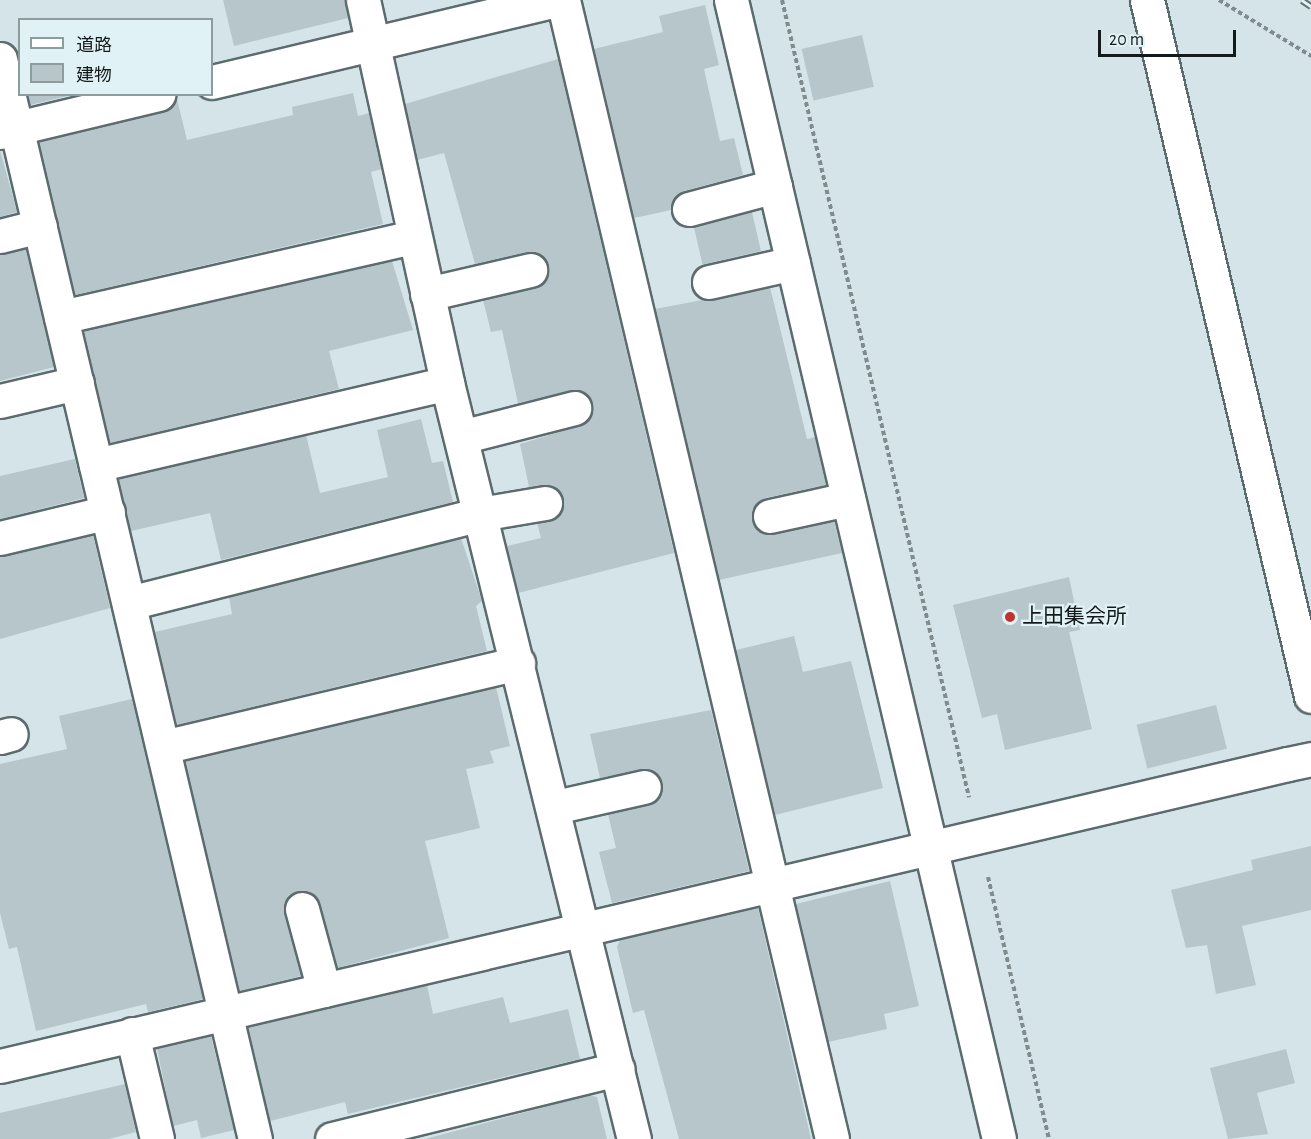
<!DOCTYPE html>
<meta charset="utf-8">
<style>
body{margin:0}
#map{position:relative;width:1311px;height:1139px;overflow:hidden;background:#d4e4e8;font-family:"Alegreya Sans","Noto Sans JP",sans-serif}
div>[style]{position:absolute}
.building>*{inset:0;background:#b6c6ca;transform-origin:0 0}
.path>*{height:4px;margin-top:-2px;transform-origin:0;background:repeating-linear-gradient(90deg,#808b8e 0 4.5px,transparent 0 7.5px)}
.roads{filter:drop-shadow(2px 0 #5c6b6e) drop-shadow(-2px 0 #5c6b6e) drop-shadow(0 2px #5c6b6e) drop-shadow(0 -2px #5c6b6e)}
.street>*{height:33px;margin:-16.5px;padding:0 16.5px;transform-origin:16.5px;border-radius:16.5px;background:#fff}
.secondary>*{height:33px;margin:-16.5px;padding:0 16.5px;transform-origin:16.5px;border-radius:16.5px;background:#fff}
.rail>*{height:7px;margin-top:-3.5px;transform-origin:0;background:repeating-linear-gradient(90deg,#e1f2f6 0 14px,#636e70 0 28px);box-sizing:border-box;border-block:2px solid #636e70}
.dots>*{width:16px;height:16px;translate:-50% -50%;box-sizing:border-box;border:3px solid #e1f2f6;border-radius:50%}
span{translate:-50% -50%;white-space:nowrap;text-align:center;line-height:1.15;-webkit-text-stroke:4.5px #e1f2f6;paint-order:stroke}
.poi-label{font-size:21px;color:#141a1b}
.left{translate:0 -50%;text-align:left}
.legend{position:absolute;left:18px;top:18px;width:195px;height:78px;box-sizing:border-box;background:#e1f2f6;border:2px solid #8f9c9e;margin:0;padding:8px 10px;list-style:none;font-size:18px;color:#141a1b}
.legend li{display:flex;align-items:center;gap:12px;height:30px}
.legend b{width:30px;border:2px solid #8f9c9e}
.scale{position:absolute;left:1098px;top:30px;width:138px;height:27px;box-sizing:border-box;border:3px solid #141a1b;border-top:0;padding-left:8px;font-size:18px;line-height:21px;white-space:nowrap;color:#141a1b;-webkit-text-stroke:4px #e1f2f6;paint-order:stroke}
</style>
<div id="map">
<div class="building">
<i style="clip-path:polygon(223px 0,345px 0,348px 18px,234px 46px)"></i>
<i style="clip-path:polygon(705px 5px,719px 65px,704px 69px,720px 141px,734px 138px,743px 175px,684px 191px,671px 210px,634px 218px,594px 49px,663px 32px,659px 16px)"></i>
<i style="left:862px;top:35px;width:53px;height:62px;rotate:77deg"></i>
<i style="clip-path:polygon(558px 59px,674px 553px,518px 593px,507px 546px,541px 538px,537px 523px,557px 517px,564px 500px,552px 486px,529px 487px,520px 444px,579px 426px,592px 414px,592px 404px,578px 390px,518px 403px,502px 330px,491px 332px,483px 300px,542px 284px,548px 265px,543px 257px,526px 252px,475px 264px,444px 153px,417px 160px,405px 104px)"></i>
<i style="clip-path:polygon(353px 93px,358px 116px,369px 113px,381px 169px,371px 172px,383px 224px,75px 295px,39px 142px,162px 112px,176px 95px,187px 140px,293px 115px,292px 107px)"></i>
<i style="clip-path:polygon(28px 94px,76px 94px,30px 105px)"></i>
<i style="clip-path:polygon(0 150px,17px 212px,0 217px)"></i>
<i style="left:752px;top:212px;width:40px;height:60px;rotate:77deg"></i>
<i style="clip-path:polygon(26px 249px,54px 367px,0 381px,0 254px)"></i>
<i style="clip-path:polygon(392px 261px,413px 330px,329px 351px,339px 389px,110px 443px,84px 331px)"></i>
<i style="clip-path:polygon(770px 287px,807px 439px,815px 437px,826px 485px,765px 498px,752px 510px,752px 521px,764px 534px,773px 534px,834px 521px,842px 553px,719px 580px,655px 309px)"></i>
<i style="clip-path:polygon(421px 419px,432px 463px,443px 461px,453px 502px,221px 560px,210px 513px,131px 531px,118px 479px,306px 435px,320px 493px,388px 477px,377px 430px)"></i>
<i style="clip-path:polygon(75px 459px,84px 498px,0 519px,0 476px)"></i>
<i style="clip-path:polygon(93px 535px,110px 608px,0 639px,0 556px)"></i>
<i style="clip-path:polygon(461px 538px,482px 601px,476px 606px,487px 651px,176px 725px,155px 632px,232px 614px,229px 597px)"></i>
<i style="clip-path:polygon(1069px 577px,1080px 630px,1069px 632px,1092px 729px,1005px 750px,997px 714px,982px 718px,953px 605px)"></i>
<i style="clip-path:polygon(794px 636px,803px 672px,851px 661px,883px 788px,775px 815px,736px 650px)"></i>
<i style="clip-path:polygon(496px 687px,510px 746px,490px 751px,494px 763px,466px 769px,480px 828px,425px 841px,449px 938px,337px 968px,320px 904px,315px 895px,298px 891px,288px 896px,284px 913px,301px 976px,239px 991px,185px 761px)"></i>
<i style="clip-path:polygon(132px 699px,203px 999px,148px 1012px,146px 1004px,36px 1031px,17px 947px,9px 949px,0 913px,0 764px,67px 749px,59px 716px)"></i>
<i style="left:1216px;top:705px;width:45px;height:82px;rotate:76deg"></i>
<i style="clip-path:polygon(711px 710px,749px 871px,612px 903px,599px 852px,616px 848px,608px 814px,656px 801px,662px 783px,649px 769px,600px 778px,590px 734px)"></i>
<i style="clip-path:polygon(1311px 846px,1311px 910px,1242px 926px,1256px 985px,1216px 994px,1207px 945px,1186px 948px,1171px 890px,1253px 870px,1251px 860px)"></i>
<i style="clip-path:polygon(890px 881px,919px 1006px,884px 1014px,887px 1029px,828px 1042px,796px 904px)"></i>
<i style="clip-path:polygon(758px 908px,811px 1139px,679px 1139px,644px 1010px,633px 1013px,617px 947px,620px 940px)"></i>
<i style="clip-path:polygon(427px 985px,433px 1014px,503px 997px,510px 1023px,568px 1009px,580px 1059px,348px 1114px,345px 1102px,270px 1121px,248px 1027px)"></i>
<i style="clip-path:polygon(211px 1036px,234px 1130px,201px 1138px,197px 1120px,173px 1126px,157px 1049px)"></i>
<i style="clip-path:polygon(1286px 1049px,1295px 1083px,1257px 1093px,1268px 1134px,1228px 1139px,1210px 1068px)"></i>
<i style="clip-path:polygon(125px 1084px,136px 1132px,109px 1139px,0 1139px,0 1113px)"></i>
<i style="clip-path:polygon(589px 1095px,597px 1097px,607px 1139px,425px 1139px)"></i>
</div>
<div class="path">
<i style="left:782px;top:0;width:819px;rotate:76.8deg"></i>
<i style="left:1219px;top:0;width:108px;rotate:31.3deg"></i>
<i style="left:988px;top:877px;width:269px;rotate:76.9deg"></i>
</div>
<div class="roads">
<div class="street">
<i style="left:363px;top:0;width:392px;rotate:77.6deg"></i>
<i style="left:447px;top:383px;width:779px;rotate:76.11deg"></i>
<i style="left:563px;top:0;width:1170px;rotate:76.71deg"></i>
<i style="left:731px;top:0;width:1170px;rotate:76.76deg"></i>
<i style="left:1147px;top:0;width:715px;rotate:76.74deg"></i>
<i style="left:0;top:59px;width:1110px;rotate:76.72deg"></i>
<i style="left:212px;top:82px;width:354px;rotate:-13.4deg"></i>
<i style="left:0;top:132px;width:163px;rotate:-13.5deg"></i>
<i style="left:689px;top:209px;width:89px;rotate:-15deg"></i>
<i style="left:0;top:236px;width:41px;rotate:-14deg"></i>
<i style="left:709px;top:282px;width:86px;rotate:-12.7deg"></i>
<i style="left:427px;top:294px;width:106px;rotate:-13.1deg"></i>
<i style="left:61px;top:317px;width:361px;rotate:-12.8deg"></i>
<i style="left:0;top:401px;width:79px;rotate:-13.2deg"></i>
<i style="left:461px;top:437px;width:117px;rotate:-14.4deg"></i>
<i style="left:96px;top:465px;width:360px;rotate:-13.1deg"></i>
<i style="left:770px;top:516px;width:80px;rotate:-12.3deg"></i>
<i style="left:0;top:538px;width:111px;rotate:-13.5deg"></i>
<i style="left:129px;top:603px;width:362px;rotate:-14.2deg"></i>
<i style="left:480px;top:514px;width:66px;rotate:-9.6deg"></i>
<i style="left:0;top:737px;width:11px;rotate:-15deg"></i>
<i style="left:163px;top:747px;width:365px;rotate:-13.3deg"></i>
<i style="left:555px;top:807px;width:91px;rotate:-12.7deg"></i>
<i style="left:302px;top:909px;width:84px;rotate:74.8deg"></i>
<i style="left:132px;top:1034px;width:108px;rotate:76.6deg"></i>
<i style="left:0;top:1066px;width:1323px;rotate:-13.2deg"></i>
<i style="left:332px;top:1139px;width:294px;rotate:-13.8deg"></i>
</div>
<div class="secondary">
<i style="left:1288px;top:764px;width:24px;rotate:-12deg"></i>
</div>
</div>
<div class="rail">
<i style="left:1302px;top:0;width:11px;rotate:34deg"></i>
</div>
<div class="dots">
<i style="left:1010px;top:617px;background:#c1332f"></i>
</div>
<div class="poi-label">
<span class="left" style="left:1022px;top:617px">上田集会所</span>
</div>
<ul class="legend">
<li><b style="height:8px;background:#fff"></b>道路</li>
<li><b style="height:16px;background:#b6c6ca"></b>建物</li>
</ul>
<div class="scale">20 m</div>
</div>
